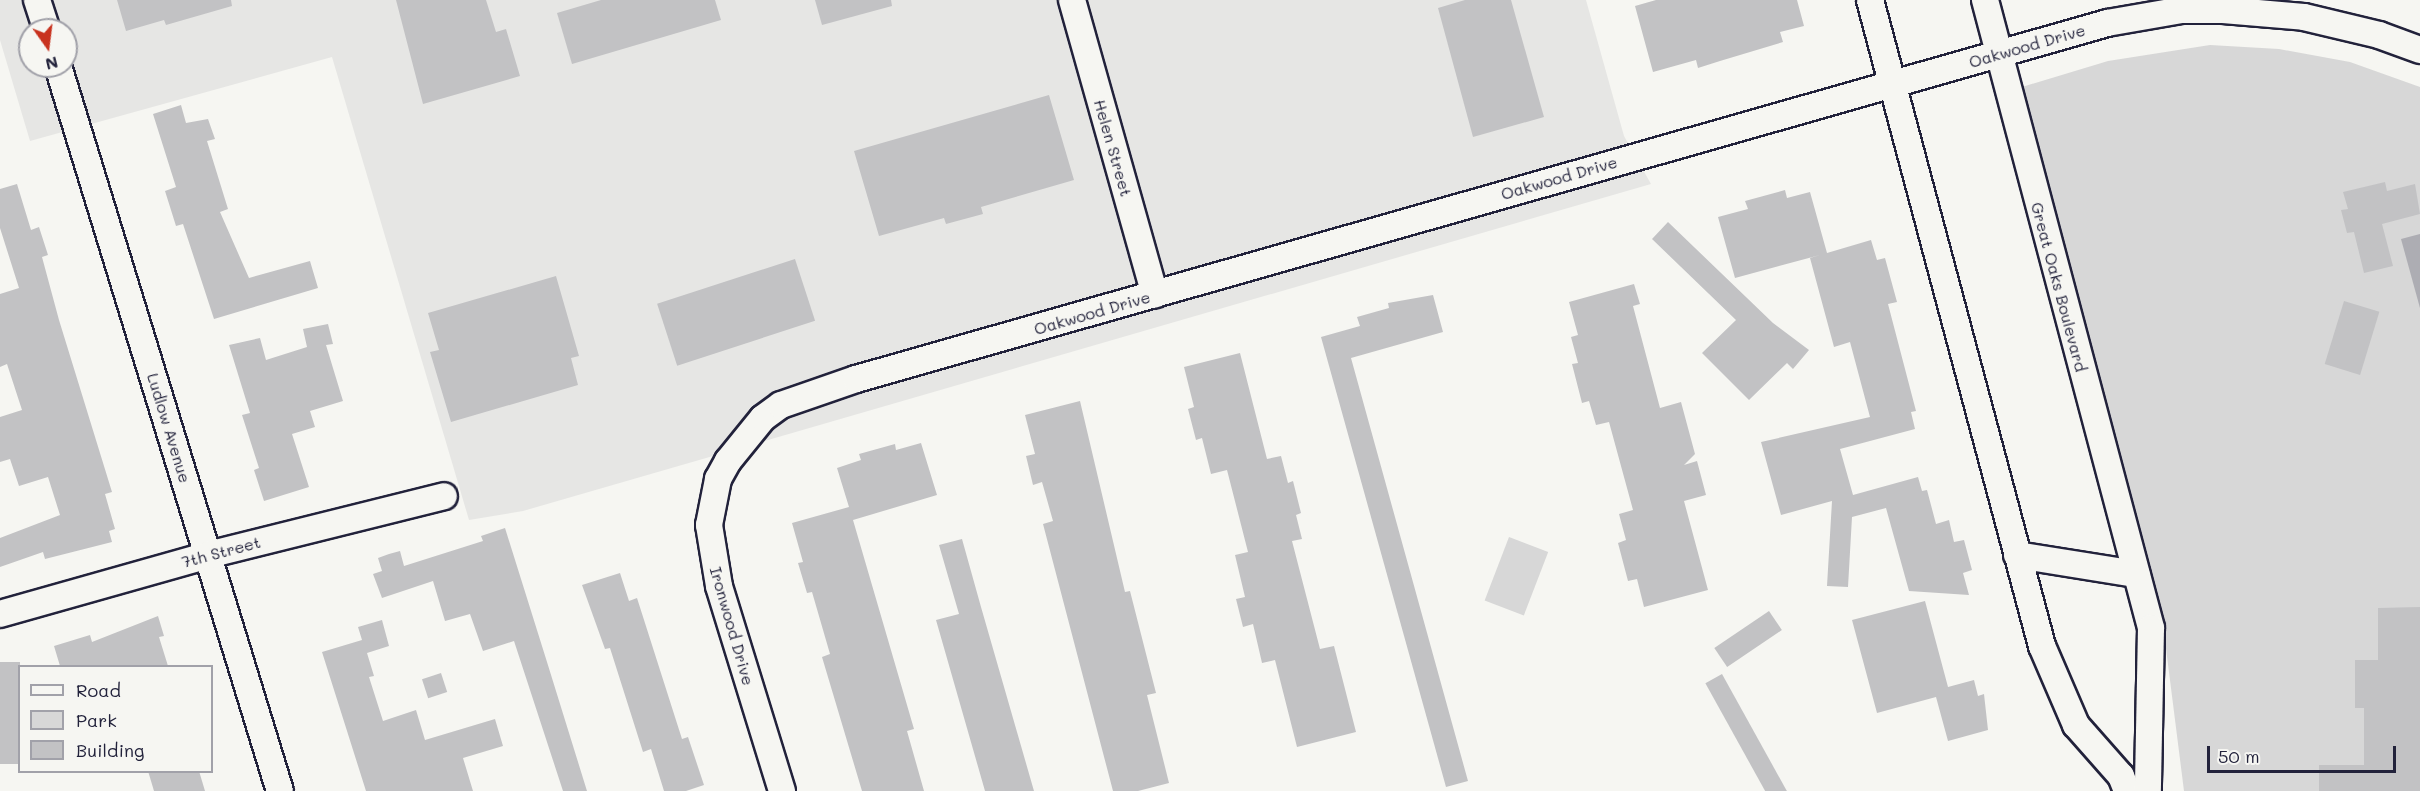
<!DOCTYPE html>
<style>
body{margin:0}
#map{position:relative;width:2420px;height:791px;overflow:hidden;background:#f6f6f2;font-family:Mali,sans-serif}
div>[style]{position:absolute}
.built>*{inset:0;background:#e6e6e4}
.green>*{inset:0;background:#d7d7d7;transform-origin:0 0}
.water>*{inset:0;background:#adadb3}
.building>*{inset:0;background:#c2c2c4;transform-origin:0 0}
.roads{filter:drop-shadow(2px 0 #22223b) drop-shadow(-2px 0 #22223b) drop-shadow(0 2px #22223b) drop-shadow(0 -2px #22223b)}
.street>*{height:26px;margin:-13px;padding:0 13px;transform-origin:13px;border-radius:13px;background:#f6f6f2}
span{translate:-50% -50%;white-space:nowrap;text-align:center;line-height:1.15;-webkit-text-stroke:4.5px #f6f6f2;paint-order:stroke}
.street-label{font-size:16px;color:#22223b}
.legend{position:absolute;left:18px;top:665px;width:195px;height:108px;box-sizing:border-box;background:#f6f6f2;border:2px solid #a1a1a9;margin:0;padding:8px 10px;list-style:none;font-size:18px;color:#22223b}
.legend li{display:flex;align-items:center;gap:12px;height:30px}
.legend b{width:30px;border:2px solid #a1a1a9}
.north{position:absolute;left:18px;top:18px;width:60px;height:60px;box-sizing:border-box;background:#f6f6f2;border:2px solid #a1a1a9;border-radius:50%;rotate:166deg;font-size:16px;font-weight:700;line-height:24px;text-align:center;color:#22223b}
.north::after{content:'';display:block;margin:auto;width:21px;height:27px;background:#c8321e;clip-path:polygon(50% 0,100% 100%,50% 72%,0 100%)}
.scale{position:absolute;left:2207px;top:746px;width:189px;height:27px;box-sizing:border-box;border:3px solid #22223b;border-top:0;padding-left:8px;font-size:18px;line-height:21px;white-space:nowrap;color:#22223b;-webkit-text-stroke:4px #f6f6f2;paint-order:stroke}
</style>
<div id="map">
<div class="built">
<i style="clip-path:polygon(evenodd,0 0,1586px 0,1624px 136px,1651px 184px,523px 511px,469px 520px,332px 57px,30px 141px,0 40px,0 0,30px 30px,66px 30px,66px 66px,30px 66px,30px 30px)"></i>
</div>
<div class="green">
<i style="clip-path:polygon(2210px 45px,2279px 49px,2350px 62px,2420px 87px,2420px 791px,2184px 791px,2160px 601px,2022px 87px,2108px 61px)"></i>
<i style="left:1509px;top:537px;width:42px;height:68px;rotate:21deg"></i>
</div>
<div class="water">
<i style="clip-path:polygon(2420px 234px,2420px 308px,2401px 239px)"></i>
</div>
<div class="building">
<i style="clip-path:polygon(117px 0,231px 0,232px 6px,166px 25px,164px 20px,126px 31px)"></i>
<i style="clip-path:polygon(396px 0,486px 0,496px 32px,506px 29px,520px 76px,423px 104px)"></i>
<i style="clip-path:polygon(601px 0,715px 0,721px 20px,572px 64px,557px 13px)"></i>
<i style="clip-path:polygon(815px 0,891px 0,892px 6px,822px 25px)"></i>
<i style="clip-path:polygon(1465px 0,1511px 0,1544px 117px,1473px 137px,1438px 8px)"></i>
<i style="clip-path:polygon(1656px 0,1797px 0,1804px 26px,1780px 32px,1783px 42px,1720px 61px,1698px 68px,1696px 60px,1653px 72px,1635px 6px)"></i>
<i style="clip-path:polygon(1049px 95px,1074px 180px,981px 207px,983px 214px,946px 224px,944px 218px,879px 236px,854px 151px)"></i>
<i style="clip-path:polygon(181px 105px,186px 123px,208px 119px,215px 139px,207px 141px,228px 209px,220px 212px,249px 278px,310px 261px,318px 288px,214px 319px,183px 224px,176px 226px,165px 191px,176px 187px,153px 114px)"></i>
<i style="clip-path:polygon(2385px 182px,2387px 191px,2415px 184px,2420px 214px,2382px 224px,2393px 266px,2364px 273px,2354px 232px,2347px 233px,2341px 210px,2348px 209px,2343px 192px)"></i>
<i style="clip-path:polygon(17px 184px,31px 230px,39px 227px,48px 255px,42px 257px,59px 320px,112px 492px,105px 494px,115px 529px,109px 531px,112px 542px,45px 559px,43px 552px,0 567px,0 538px,60px 515px,48px 477px,19px 486px,10px 459px,0 462px,0 417px,22px 410px,7px 364px,0 367px,0 294px,19px 288px,0 228px,0 189px)"></i>
<i style="clip-path:polygon(1785px 190px,1787px 198px,1810px 192px,1827px 253px,1871px 240px,1877px 260px,1885px 258px,1897px 302px,1888px 304px,1916px 411px,1911px 412px,1915px 429px,1840px 449px,1853px 495px,1918px 477px,1922px 491px,1927px 490px,1936px 524px,1949px 520px,1954px 542px,1964px 540px,1972px 570px,1963px 573px,1969px 595px,1909px 591px,1886px 508px,1852px 517px,1848px 587px,1827px 586px,1832px 501px,1781px 515px,1761px 442px,1870px 417px,1850px 342px,1834px 347px,1810px 258px,1820px 255px,1735px 278px,1718px 217px,1748px 209px,1745px 201px)"></i>
<i style="clip-path:polygon(1668px 222px,1773px 323px,1809px 350px,1793px 369px,1787px 363px,1749px 400px,1702px 353px,1736px 320px,1652px 239px)"></i>
<i style="left:795px;top:259px;width:65px;height:145px;rotate:72deg"></i>
<i style="clip-path:polygon(556px 276px,579px 356px,571px 358px,578px 385px,451px 422px,430px 352px,439px 350px,428px 313px)"></i>
<i style="clip-path:polygon(1634px 284px,1640px 304px,1633px 306px,1660px 408px,1681px 402px,1695px 454px,1684px 465px,1697px 461px,1706px 495px,1684px 501px,1708px 590px,1644px 607px,1637px 579px,1628px 581px,1618px 543px,1626px 540px,1619px 514px,1633px 510px,1609px 422px,1596px 425px,1589px 401px,1582px 403px,1572px 364px,1578px 363px,1571px 337px,1578px 335px,1569px 302px)"></i>
<i style="clip-path:polygon(1433px 295px,1443px 332px,1351px 358px,1468px 781px,1446px 787px,1321px 337px,1360px 326px,1357px 317px,1389px 308px,1388px 303px)"></i>
<i style="left:2344px;top:301px;width:37px;height:66px;rotate:17deg"></i>
<i style="clip-path:polygon(328px 324px,333px 344px,326px 345px,343px 401px,310px 411px,315px 427px,292px 434px,309px 487px,264px 501px,254px 470px,259px 468px,242px 415px,250px 413px,229px 345px,260px 338px,266px 360px,307px 347px,303px 329px)"></i>
<i style="clip-path:polygon(1240px 353px,1267px 459px,1281px 456px,1288px 483px,1293px 481px,1301px 513px,1296px 515px,1302px 539px,1292px 541px,1320px 649px,1334px 646px,1356px 732px,1297px 747px,1275px 660px,1262px 663px,1253px 624px,1243px 627px,1236px 599px,1245px 597px,1235px 555px,1248px 552px,1227px 470px,1211px 474px,1202px 438px,1196px 440px,1188px 409px,1194px 407px,1184px 367px)"></i>
<i style="clip-path:polygon(1080px 401px,1125px 592px,1130px 591px,1156px 693px,1147px 695px,1169px 783px,1138px 791px,1113px 791px,1043px 524px,1053px 521px,1042px 482px,1033px 485px,1026px 456px,1035px 454px,1025px 415px)"></i>
<i style="clip-path:polygon(921px 443px,937px 495px,853px 520px,914px 729px,907px 731px,924px 791px,862px 791px,822px 657px,830px 654px,812px 592px,807px 593px,798px 563px,803px 562px,792px 523px,849px 507px,837px 468px,861px 460px,859px 454px,895px 444px,896px 450px)"></i>
<i style="clip-path:polygon(505px 528px,547px 662px,587px 791px,563px 791px,514px 641px,483px 651px,470px 614px,445px 621px,433px 581px,382px 598px,373px 574px,382px 571px,378px 558px,389px 554px,400px 551px,404px 566px,483px 541px,481px 536px)"></i>
<i style="clip-path:polygon(962px 539px,981px 607px,1034px 791px,985px 791px,936px 620px,959px 614px,939px 545px)"></i>
<i style="clip-path:polygon(620px 573px,629px 601px,637px 598px,682px 739px,688px 737px,704px 785px,686px 791px,664px 791px,651px 749px,643px 752px,610px 648px,605px 649px,582px 585px)"></i>
<i style="clip-path:polygon(1925px 601px,1948px 687px,1974px 680px,1978px 696px,1984px 694px,1988px 730px,1948px 741px,1936px 697px,1877px 713px,1852px 620px)"></i>
<i style="clip-path:polygon(2420px 607px,2420px 791px,2319px 791px,2319px 765px,2364px 765px,2364px 708px,2355px 708px,2355px 660px,2378px 660px,2378px 608px)"></i>
<i style="left:1769px;top:611px;width:23px;height:66px;rotate:56deg"></i>
<i style="clip-path:polygon(158px 616px,164px 636px,159px 637px,168px 666px,60px 666px,54px 646px,90px 635px,92px 642px)"></i>
<i style="clip-path:polygon(382px 620px,389px 646px,367px 653px,374px 676px,369px 677px,383px 721px,416px 710px,425px 740px,495px 719px,503px 746px,463px 758px,473px 791px,366px 791px,322px 652px,362px 640px,358px 627px)"></i>
<i style="left:20px;top:662px;width:102px;height:21px;rotate:90deg"></i>
<i style="left:441px;top:673px;width:20px;height:20px;rotate:72deg"></i>
<i style="left:1722px;top:674px;width:134px;height:19px;rotate:61deg"></i>
<i style="clip-path:polygon(148px 771px,199px 771px,205px 791px,154px 791px)"></i>
</div>
<div class="roads">
<div class="street">
<i style="left:37px;top:0;width:32px;rotate:72deg"></i>
<i style="left:1072px;top:0;width:306px;rotate:74.3deg"></i>
<i style="left:1870px;top:0;width:669px;rotate:75.09deg"></i>
<i style="left:2042px;top:646px;width:86px;rotate:66.7deg"></i>
<i style="left:2076px;top:725px;width:68px;rotate:48.6deg"></i>
<i style="left:2121px;top:776px;width:16px;rotate:68deg"></i>
<i style="left:1985px;top:0;width:650px;rotate:75.19deg"></i>
<i style="left:2151px;top:628px;width:163px;rotate:91.1deg"></i>
<i style="left:58px;top:66px;width:758px;rotate:72.98deg"></i>
<i style="left:2017px;top:555px;width:121px;rotate:9.1deg"></i>
<i style="left:0;top:614px;width:216px;rotate:-15.8deg"></i>
<i style="left:208px;top:555px;width:243px;rotate:-14deg"></i>
<i style="left:782px;top:791px;width:214px;rotate:-107.1deg"></i>
<i style="left:719px;top:586px;width:62px;rotate:-99.3deg"></i>
<i style="left:709px;top:525px;width:47px;rotate:-78.9deg"></i>
<i style="left:718px;top:479px;width:21px;rotate:-61deg"></i>
<i style="left:728px;top:461px;width:55px;rotate:-50.9deg"></i>
<i style="left:763px;top:418px;width:22px;rotate:-36deg"></i>
<i style="left:781px;top:405px;width:79px;rotate:-19.1deg"></i>
<i style="left:856px;top:379px;width:1301px;rotate:-15.88deg"></i>
<i style="left:2107px;top:23px;width:76px;rotate:-9.8deg"></i>
<i style="left:2182px;top:10px;width:41px"></i>
<i style="left:2223px;top:10px;width:81px;rotate:4.9deg"></i>
<i style="left:2304px;top:17px;width:77px;rotate:13.5deg"></i>
<i style="left:2379px;top:35px;width:44px;rotate:20.1deg"></i>
</div>
</div>
<div class="street-label">
<span style="left:2027px;top:46px;rotate:-16deg">Oakwood Drive</span>
<span style="left:1113px;top:148px;rotate:74deg">Helen Street</span>
<span style="left:1559px;top:178px;rotate:-16deg">Oakwood Drive</span>
<span style="left:2059px;top:287px;rotate:75deg">Great Oaks Boulevard</span>
<span style="left:1092px;top:313px;rotate:-16deg">Oakwood Drive</span>
<span style="left:169px;top:428px;rotate:73deg">Ludlow Avenue</span>
<span style="left:221px;top:552px;rotate:-15deg">7th Street</span>
<span style="left:732px;top:626px;rotate:74deg">Ironwood Drive</span>
</div>
<ul class="legend">
<li><b style="height:8px;background:#f6f6f2"></b>Road</li>
<li><b style="height:16px;background:#d7d7d7"></b>Park</li>
<li><b style="height:16px;background:#c2c2c4"></b>Building</li>
</ul>
<div class="north">N</div>
<div class="scale">50 m</div>
</div>
